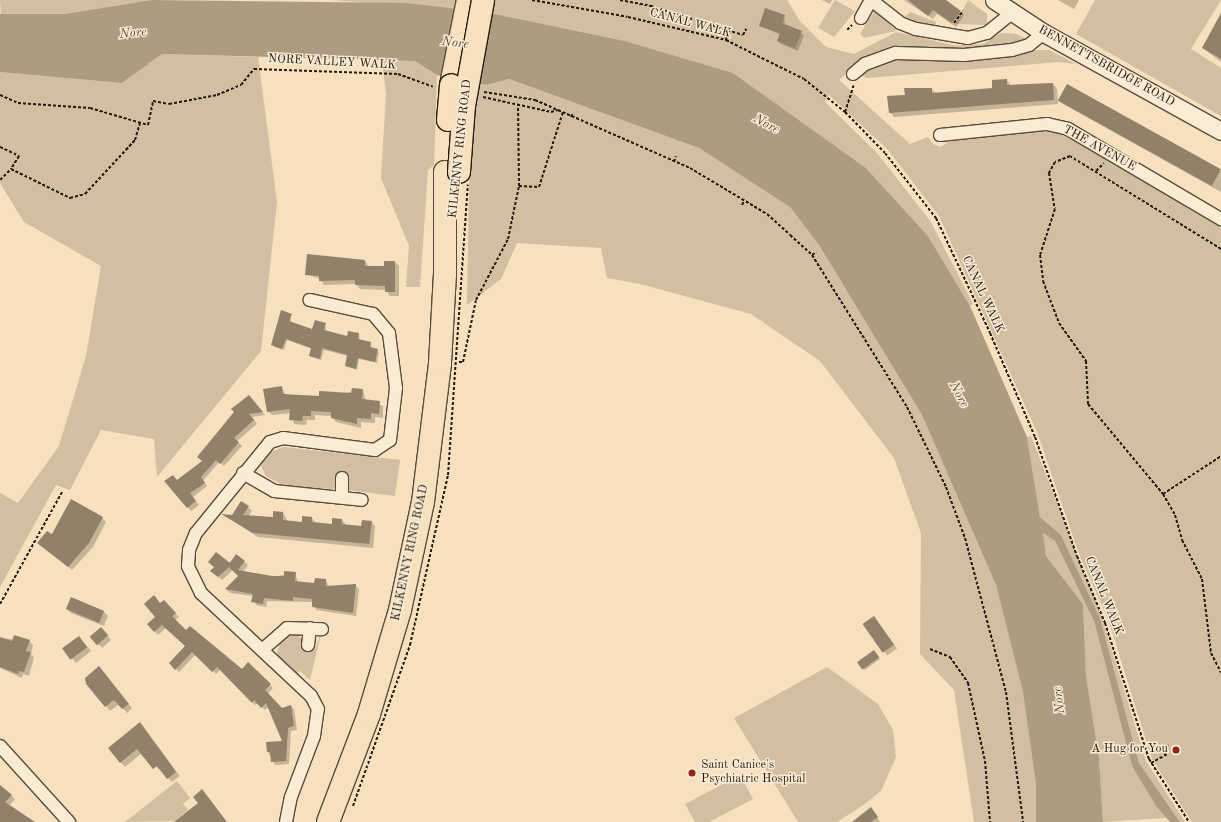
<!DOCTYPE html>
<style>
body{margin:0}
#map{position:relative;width:1221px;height:822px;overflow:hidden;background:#f6e0bd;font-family:"Old Standard TT",serif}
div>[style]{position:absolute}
.green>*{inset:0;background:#d2bea0}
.water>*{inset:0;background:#ae9c82}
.shadow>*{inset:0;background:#0003;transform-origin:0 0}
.building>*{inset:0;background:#91806a;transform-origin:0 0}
.path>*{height:2px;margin-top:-1px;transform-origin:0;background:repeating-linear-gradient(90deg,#231910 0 3px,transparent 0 5px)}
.roads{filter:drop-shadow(1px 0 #584b3b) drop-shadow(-1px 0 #584b3b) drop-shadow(0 1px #584b3b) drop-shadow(0 -1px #584b3b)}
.street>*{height:12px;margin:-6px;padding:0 6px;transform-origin:6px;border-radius:6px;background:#f9ebd4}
.secondary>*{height:17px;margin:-8.5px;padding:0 8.5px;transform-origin:8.5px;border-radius:8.5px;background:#f9ebd4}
.highway>*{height:22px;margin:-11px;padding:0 11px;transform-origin:11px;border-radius:11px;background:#f6e0bd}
.bridges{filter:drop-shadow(1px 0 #231910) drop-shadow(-1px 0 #231910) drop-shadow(0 1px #231910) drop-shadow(0 -1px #231910)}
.highway-bridge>*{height:22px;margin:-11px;padding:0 11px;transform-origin:11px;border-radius:11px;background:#f6e0bd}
.dots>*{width:11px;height:11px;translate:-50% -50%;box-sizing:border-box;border:2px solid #f9ebd4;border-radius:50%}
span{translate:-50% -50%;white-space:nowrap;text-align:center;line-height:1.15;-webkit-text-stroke:3px #f9ebd4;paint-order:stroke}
.street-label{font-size:12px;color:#231910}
.poi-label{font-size:12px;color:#231910}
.right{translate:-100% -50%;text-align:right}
.left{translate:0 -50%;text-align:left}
.water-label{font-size:13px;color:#5b4d3e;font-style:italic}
</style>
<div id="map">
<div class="green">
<i style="clip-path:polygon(0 0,151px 0,65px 14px,1px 14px)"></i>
<i style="clip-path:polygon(330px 0,456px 0,454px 9px)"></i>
<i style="clip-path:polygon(493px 0,787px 0,800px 21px,826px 47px,854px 54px,896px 32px,957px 46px,983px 44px,1001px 33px,1016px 34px,1031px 41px,1012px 48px,861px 61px,839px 80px,910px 144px,928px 137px,933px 144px,941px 147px,953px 139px,1050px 130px,1069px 136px,1221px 225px,1221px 822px,1192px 822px,1152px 759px,1109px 622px,1079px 554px,1037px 432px,939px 216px,888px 150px,829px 95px,825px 102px,877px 153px,931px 222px,973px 304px,970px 306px,928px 236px,866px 168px,733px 73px,625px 41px,490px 13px)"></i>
<i style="clip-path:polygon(835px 0,855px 11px,834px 37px,818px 28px)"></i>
<i style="clip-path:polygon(968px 0,987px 14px,987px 25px,955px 24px)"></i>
<i style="clip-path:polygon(1095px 0,1221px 0,1191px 49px,1221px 68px,1221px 116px,1076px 34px)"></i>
<i style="clip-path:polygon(874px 12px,879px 12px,896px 31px,864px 38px,860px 34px)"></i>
<i style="clip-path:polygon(910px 12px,936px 22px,936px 25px,909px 22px,904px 18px)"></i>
<i style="clip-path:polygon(1040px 50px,1049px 50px,1076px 64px,1059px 62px,867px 78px,860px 75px,866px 66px,886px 59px,964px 60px)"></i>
<i style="clip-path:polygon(162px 54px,258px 57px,277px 202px,261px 351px,157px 477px,154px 439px,101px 430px,70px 490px,56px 485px,0 587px,0 493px,18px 503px,59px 446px,86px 356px,101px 266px,24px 222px,0 183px,0 72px,122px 83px)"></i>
<i style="clip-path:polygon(382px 60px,415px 61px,437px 75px,434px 165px,428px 170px,420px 287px,406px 287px,409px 246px,381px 178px,386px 94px)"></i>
<i style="clip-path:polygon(509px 79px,699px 148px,790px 207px,819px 245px,922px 415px,996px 585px,1023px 692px,1036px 785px,1036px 822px,974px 822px,954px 690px,920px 654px,921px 533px,894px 458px,820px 361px,751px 314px,640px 284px,607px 278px,601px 248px,517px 243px,501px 279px,467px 305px,470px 132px,476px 82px,487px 85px)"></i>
<i style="clip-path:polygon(1031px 436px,1102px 618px,1146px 761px,1185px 822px,1180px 822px,1139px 763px,1100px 618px,1061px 535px,1040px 517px,1027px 437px)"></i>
<i style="clip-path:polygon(284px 447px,400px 460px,395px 496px,347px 490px,348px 473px,338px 472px,336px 489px,287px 487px,266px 476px,261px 466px,266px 454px)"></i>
<i style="clip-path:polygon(1043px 533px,1055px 541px,1094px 621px,1132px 766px,1166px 818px,1103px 822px,1099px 758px,1086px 676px,1083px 604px,1046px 556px)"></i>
<i style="clip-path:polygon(290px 632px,303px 639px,302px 649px,314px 650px,321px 634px,310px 680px,300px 671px,295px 675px,276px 655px,281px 641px)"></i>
<i style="clip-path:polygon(827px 667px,878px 704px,893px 730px,896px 757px,881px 791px,862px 806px,837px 822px,798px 822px,734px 718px)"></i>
<i style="clip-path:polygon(740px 775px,753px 799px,709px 822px,695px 822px,685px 804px)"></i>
<i style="clip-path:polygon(177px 781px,190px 798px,183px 804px,188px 810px,175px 821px,125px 822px)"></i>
</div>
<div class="water">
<i style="clip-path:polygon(151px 0,407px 3px,490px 13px,625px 41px,733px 73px,866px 168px,928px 236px,970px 306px,1027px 437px,1040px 517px,1061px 535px,1100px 618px,1139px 763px,1180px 822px,1170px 822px,1156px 806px,1132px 766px,1094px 621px,1055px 541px,1043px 533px,1046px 556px,1083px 604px,1086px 676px,1099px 758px,1103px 822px,1036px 822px,1036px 785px,1023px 692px,996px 585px,922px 415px,819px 245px,790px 207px,699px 148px,509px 79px,487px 85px,437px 75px,415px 61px,162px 54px,122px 83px,0 72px,0 14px,65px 14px)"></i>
</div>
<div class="shadow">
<i style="clip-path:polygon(822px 0,832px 0,830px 4px)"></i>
<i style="clip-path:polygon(904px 0,944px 0,964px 15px,956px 27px,937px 14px,933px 19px)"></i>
<i style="clip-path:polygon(1058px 0,1079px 0,1074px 9px)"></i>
<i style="clip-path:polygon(784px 16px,785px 25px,804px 35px,798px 51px,781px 44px,778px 41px,781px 35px,760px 26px)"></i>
<i style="clip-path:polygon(1221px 18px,1221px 62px,1203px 48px)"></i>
<i style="clip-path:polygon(1007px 80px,1011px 86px,1053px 84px,1057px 88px,1058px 104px,894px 117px,890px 112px,906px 96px,931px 89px,936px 93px,994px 89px)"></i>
<i style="clip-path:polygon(1060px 101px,1221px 172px,1221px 192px,1063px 104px)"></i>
<i style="clip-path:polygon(365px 261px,369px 267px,385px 267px,395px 262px,399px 266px,399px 296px,390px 296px,386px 290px,360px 289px,356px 284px,324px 285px,320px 279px,306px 274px)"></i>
<i style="clip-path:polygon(291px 315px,291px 322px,313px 331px,325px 324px,326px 331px,348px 337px,349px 332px,359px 334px,360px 341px,371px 343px,372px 349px,379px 352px,377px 363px,359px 359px,357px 370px,346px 366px,348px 356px,324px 350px,321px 360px,312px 357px,312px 349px,287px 340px,284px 350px,274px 347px)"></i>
<i style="clip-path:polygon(281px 387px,286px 395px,320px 397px,363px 390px,366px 401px,383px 406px,383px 418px,375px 417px,375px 423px,361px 422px,361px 428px,336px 422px,332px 416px,315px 415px,315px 420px,307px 420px,306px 425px,294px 424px,291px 413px,272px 415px,268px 411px)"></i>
<i style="clip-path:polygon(249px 396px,265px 415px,252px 417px,257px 424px,237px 441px,242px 446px,224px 466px,219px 462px,203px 481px,207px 486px,193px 497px,199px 505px,191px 511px,166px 481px,177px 481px,203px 462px)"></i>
<i style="clip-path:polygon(248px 507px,252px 511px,249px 516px,274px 518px,283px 512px,287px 521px,303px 523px,312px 518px,316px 523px,333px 525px,342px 520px,346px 525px,362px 527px,371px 522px,375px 526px,373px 548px,258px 537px,224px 515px,233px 516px)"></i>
<i style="clip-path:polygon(102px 518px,106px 522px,93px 547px,72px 570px,43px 547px,53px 536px)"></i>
<i style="clip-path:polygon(237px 556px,248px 565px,243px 572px,272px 577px,295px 573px,298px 582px,315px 584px,326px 580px,329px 587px,355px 585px,359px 589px,356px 616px,316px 610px,313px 602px,267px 601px,266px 607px,256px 605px,253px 596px,230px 593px,226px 589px,239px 576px,233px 570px,222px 580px,215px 574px)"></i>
<i style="clip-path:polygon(71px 598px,104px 612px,108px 616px,104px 626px,71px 613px,67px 609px)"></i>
<i style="clip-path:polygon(164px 601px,179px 617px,175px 620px,186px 631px,243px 670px,248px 664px,273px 688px,268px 694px,282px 709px,291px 706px,294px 709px,297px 730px,291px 731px,289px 764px,275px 765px,268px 752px,284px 742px,269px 706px,265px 710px,258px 703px,255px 705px,221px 669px,216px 674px,195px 655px,179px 672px,170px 663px,186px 646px,166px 628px,158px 635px,149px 624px,157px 617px)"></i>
<i style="left:874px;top:617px;width:39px;height:12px;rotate:54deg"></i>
<i style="clip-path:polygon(105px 633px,111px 640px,102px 648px,98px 644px)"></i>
<i style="clip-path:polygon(0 638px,29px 641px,33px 645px,31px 654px,34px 657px,29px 676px,23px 674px,22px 678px,0 668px)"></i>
<i style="clip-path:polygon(83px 642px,91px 651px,76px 663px,64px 649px)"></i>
<i style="clip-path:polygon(875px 653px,880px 659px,865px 670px,858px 662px)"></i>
<i style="clip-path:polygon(103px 672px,132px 708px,127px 713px,119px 704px,110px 711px,87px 683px)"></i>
<i style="clip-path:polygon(140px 723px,180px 776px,172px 782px,142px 753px,125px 767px,109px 748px)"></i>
<i style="clip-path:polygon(0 786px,15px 799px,9px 806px,31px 822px,6px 822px,0 817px)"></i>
<i style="clip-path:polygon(875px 813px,880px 822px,859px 822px)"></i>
</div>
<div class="building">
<i style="clip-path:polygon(908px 0,946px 0,961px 11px,952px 23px,933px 10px,928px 16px)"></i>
<i style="clip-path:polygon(765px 8px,785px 15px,782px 23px,802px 31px,795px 48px,777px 41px,780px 33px,759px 26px)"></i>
<i style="clip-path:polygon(1221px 13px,1221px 59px,1202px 48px)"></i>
<i style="clip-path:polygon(1007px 79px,1007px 85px,1053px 83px,1054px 100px,889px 113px,887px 96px,905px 95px,904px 88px,932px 88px,932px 93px,992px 88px,992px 80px)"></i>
<i style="left:1067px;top:84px;width:176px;height:19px;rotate:29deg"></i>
<i style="clip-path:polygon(307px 254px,365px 260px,365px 266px,384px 266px,384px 261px,395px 261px,395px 292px,385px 292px,385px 286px,355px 285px,355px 280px,319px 281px,319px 276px,305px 275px)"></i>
<i style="clip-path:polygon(281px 310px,292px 314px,289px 321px,312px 329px,315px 320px,326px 323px,324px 330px,347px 336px,348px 331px,359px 333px,358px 339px,371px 342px,370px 347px,378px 349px,375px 362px,358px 358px,356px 369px,345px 366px,347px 355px,344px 354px,322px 348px,320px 359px,309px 356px,311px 348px,286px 339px,282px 349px,271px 345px)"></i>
<i style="clip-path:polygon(282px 386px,283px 394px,319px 396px,319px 391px,351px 393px,352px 388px,363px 389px,362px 399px,380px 401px,379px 414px,371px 413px,371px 419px,357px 418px,357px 424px,331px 418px,331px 412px,311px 411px,311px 416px,303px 416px,302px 421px,289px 420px,290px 409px,267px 412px,263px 389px)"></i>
<i style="clip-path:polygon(249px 395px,263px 412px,249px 414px,254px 420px,234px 438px,239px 442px,220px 464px,216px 460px,201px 477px,205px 483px,190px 493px,196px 501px,187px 508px,164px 481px,173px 475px,177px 480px,202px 461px,197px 457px,234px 412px,231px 409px)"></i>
<i style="clip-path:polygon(71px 499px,103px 517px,89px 543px,68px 567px,37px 543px,47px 531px,52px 534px)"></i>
<i style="clip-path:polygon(241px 501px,249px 506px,243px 515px,273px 517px,273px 511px,283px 512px,283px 520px,302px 522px,302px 516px,312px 517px,312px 522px,332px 524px,332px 518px,342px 519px,342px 524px,361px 526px,362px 520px,372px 521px,369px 544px,253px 533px,221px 514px,232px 515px)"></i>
<i style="clip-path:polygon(216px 552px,230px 563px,236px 554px,245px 561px,238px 570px,272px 576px,284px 576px,284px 571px,296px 572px,295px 581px,314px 583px,315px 578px,326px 579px,326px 586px,356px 584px,353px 613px,312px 607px,312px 599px,293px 597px,293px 601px,264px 598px,263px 604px,251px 602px,253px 594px,225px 589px,238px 576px,229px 567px,218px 577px,210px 571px,214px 567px,208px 562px)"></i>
<i style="clip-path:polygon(154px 595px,160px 603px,164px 600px,176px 613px,172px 616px,186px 630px,190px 626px,242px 669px,248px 662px,271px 684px,265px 690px,282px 708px,291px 705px,294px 726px,288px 728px,286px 761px,271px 762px,270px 752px,267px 752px,266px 742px,282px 741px,266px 703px,261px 708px,254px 700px,252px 703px,217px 667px,212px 672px,192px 652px,175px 670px,169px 663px,185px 646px,162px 625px,154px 632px,147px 624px,155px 617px,144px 604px)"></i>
<i style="left:71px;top:597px;width:36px;height:13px;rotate:23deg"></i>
<i style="left:874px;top:616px;width:35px;height:14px;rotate:55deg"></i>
<i style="left:101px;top:627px;width:11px;height:15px;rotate:49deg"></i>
<i style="clip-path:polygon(14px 635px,30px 640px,26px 651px,31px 652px,24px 672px,19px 671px,18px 674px,0 667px,0 637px,12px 641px)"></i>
<i style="left:79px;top:636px;width:14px;height:21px;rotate:54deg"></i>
<i style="left:874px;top:650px;width:9px;height:21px;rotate:54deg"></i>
<i style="clip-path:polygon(99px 666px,129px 704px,122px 709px,114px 700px,105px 707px,86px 684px,85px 678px)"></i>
<i style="clip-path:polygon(140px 722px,176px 772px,167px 779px,157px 766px,153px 769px,137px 749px,120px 763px,108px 748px)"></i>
<i style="clip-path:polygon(0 785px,12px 795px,5px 802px,35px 822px,0 822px)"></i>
<i style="clip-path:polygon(202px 789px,227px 822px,174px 822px,198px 803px,193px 797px)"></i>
<i style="clip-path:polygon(871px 807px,878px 817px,871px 822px,852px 822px)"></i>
</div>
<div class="path">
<i style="left:532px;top:0;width:97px;rotate:10deg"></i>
<i style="left:628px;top:17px;width:101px;rotate:13.2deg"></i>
<i style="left:726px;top:40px;width:87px;rotate:26.6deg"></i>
<i style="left:804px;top:79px;width:53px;rotate:38.8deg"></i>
<i style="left:845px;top:112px;width:57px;rotate:45.7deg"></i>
<i style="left:885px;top:153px;width:83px;rotate:51.9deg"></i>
<i style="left:936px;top:218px;width:127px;rotate:64.8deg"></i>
<i style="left:990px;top:333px;width:113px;rotate:66.6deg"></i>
<i style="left:1035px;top:437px;width:126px;rotate:70.6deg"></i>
<i style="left:1077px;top:556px;width:73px;rotate:67.3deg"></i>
<i style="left:1105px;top:623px;width:143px;rotate:72.1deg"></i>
<i style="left:1149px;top:759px;width:75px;rotate:57.6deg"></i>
<i style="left:620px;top:0;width:32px;rotate:11deg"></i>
<i style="left:651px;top:6px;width:96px;rotate:17.5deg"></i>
<i style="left:743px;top:35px;width:7px;rotate:-63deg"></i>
<i style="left:954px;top:23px;width:15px;rotate:-53deg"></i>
<i style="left:847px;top:30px;width:7px;rotate:-45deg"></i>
<i style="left:726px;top:40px;width:12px;rotate:-81deg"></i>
<i style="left:484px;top:92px;width:52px;rotate:8.9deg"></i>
<i style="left:535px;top:100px;width:169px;rotate:23.7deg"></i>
<i style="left:690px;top:168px;width:90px;rotate:30.9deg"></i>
<i style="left:767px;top:214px;width:31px;rotate:42deg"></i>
<i style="left:790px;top:235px;width:30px;rotate:42deg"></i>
<i style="left:812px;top:255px;width:179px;rotate:58deg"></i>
<i style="left:907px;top:407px;width:89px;rotate:64deg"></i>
<i style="left:946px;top:487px;width:54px;rotate:69.6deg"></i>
<i style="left:0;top:95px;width:20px;rotate:24deg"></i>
<i style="left:18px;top:103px;width:72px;rotate:4deg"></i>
<i style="left:90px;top:108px;width:60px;rotate:16.3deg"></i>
<i style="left:148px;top:125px;width:25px;rotate:-78deg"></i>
<i style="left:153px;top:101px;width:16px;rotate:11deg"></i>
<i style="left:169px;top:104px;width:49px;rotate:-10.6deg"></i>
<i style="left:217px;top:95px;width:26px;rotate:-23deg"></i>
<i style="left:241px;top:85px;width:21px;rotate:-51deg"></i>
<i style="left:254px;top:69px;width:144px;rotate:2deg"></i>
<i style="left:398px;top:74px;width:37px;rotate:20deg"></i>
<i style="left:483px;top:97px;width:70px;rotate:12.4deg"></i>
<i style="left:551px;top:112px;width:7px;rotate:-16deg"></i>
<i style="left:845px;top:112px;width:28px;rotate:-72deg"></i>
<i style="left:571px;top:117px;width:4px;rotate:-63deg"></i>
<i style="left:0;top:147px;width:21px;rotate:25deg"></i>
<i style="left:19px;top:156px;width:15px;rotate:122deg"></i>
<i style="left:11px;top:169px;width:66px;rotate:26.2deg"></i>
<i style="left:70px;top:198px;width:16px;rotate:-15deg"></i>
<i style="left:85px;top:194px;width:74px;rotate:-47.2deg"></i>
<i style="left:135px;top:140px;width:18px;rotate:-74deg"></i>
<i style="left:674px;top:162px;width:6px;rotate:-72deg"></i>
<i style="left:1096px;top:171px;width:11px;rotate:-45deg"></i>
<i style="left:0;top:180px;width:16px;rotate:-45deg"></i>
<i style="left:519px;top:186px;width:20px;rotate:3deg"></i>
<i style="left:539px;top:187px;width:79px;rotate:-72.3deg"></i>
<i style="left:742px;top:205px;width:4px;rotate:-63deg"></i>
<i style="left:1221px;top:249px;width:177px;rotate:-148.4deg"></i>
<i style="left:1070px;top:156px;width:16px;rotate:158deg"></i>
<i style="left:1055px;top:162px;width:13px;rotate:119deg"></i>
<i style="left:1049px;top:173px;width:36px;rotate:81deg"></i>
<i style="left:1055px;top:209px;width:48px;rotate:108.1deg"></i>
<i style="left:1040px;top:255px;width:26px;rotate:83deg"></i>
<i style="left:1043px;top:281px;width:45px;rotate:69.1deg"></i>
<i style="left:1059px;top:323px;width:47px;rotate:54.6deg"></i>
<i style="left:1086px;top:361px;width:43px;rotate:87.3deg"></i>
<i style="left:1088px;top:404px;width:117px;rotate:50.2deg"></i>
<i style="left:1163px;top:494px;width:24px;rotate:60deg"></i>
<i style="left:1175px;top:515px;width:26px;rotate:74deg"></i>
<i style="left:1182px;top:540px;width:44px;rotate:62.9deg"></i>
<i style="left:1202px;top:579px;width:75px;rotate:83.1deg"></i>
<i style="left:1211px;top:653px;width:22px;rotate:63deg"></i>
<i style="left:812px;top:255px;width:5px;rotate:-37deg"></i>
<i style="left:459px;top:362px;width:4px"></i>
<i style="left:463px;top:362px;width:63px;rotate:-78.2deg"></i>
<i style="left:476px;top:300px;width:69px;rotate:-62.3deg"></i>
<i style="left:508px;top:239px;width:54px;rotate:-78.3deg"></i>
<i style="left:519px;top:186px;width:82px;rotate:-90.7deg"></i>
<i style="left:1163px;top:494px;width:69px;rotate:-33.2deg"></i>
<i style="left:965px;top:538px;width:159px;rotate:75.1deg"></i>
<i style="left:1006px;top:692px;width:131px;rotate:82.5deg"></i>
<i style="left:0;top:604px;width:128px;rotate:-61deg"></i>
<i style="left:930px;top:649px;width:22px;rotate:22deg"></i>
<i style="left:950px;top:657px;width:32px;rotate:55deg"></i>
<i style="left:968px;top:683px;width:80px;rotate:77.7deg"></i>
<i style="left:985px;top:761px;width:61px;rotate:85.3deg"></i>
<i style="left:1165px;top:755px;width:11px;rotate:-75deg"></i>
<i style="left:1151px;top:763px;width:18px;rotate:-29deg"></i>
<i style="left:353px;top:806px;width:171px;rotate:-70.5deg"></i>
<i style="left:410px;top:645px;width:174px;rotate:-77.4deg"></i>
<i style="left:448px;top:475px;width:291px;rotate:-86.1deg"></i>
</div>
<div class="roads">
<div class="street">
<i style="left:871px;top:0;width:37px;rotate:38deg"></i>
<i style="left:900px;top:23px;width:17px;rotate:21deg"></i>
<i style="left:916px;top:29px;width:53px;rotate:9.8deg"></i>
<i style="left:968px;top:38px;width:20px;rotate:-15deg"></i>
<i style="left:987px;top:33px;width:32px;rotate:-39deg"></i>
<i style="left:861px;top:18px;width:21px;rotate:-61deg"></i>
<i style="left:853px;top:74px;width:16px;rotate:-40deg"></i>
<i style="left:865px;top:64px;width:33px;rotate:-20deg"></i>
<i style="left:896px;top:53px;width:68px;rotate:1.7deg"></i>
<i style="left:964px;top:55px;width:48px;rotate:-5.9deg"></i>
<i style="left:1012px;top:50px;width:18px;rotate:-16deg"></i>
<i style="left:1029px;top:45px;width:19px;rotate:-39deg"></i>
<i style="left:940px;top:135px;width:108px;rotate:-5.9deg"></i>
<i style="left:1047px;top:124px;width:22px;rotate:13deg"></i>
<i style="left:1068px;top:129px;width:178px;rotate:30.5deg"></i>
<i style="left:243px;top:473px;width:36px;rotate:30deg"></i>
<i style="left:274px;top:491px;width:88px;rotate:5.8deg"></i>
<i style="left:342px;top:496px;width:18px;rotate:-90deg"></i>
<i style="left:308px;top:645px;width:17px;rotate:-83deg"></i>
<i style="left:262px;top:650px;width:33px;rotate:-41deg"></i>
<i style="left:287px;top:628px;width:35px;rotate:2deg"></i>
<i style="left:0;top:746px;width:103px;rotate:47.8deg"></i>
<i style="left:286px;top:822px;width:25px;rotate:-79deg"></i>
<i style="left:291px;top:797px;width:65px;rotate:-69.3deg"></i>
<i style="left:314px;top:736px;width:27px;rotate:-82deg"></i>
<i style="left:318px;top:709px;width:15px;rotate:-118deg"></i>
<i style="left:311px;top:696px;width:151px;rotate:-136.9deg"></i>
<i style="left:201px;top:593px;width:30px;rotate:-116deg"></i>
<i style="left:188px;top:566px;width:16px;rotate:-86deg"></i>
<i style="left:189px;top:550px;width:18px;rotate:-68deg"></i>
<i style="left:196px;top:533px;width:117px;rotate:-50.9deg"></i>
<i style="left:270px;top:442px;width:14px;rotate:-17deg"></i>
<i style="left:283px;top:438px;width:93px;rotate:7.4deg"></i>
<i style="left:375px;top:450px;width:18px;rotate:-34deg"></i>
<i style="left:390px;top:440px;width:52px;rotate:-83.4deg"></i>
<i style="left:396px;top:388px;width:55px;rotate:-97.3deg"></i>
<i style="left:389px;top:333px;width:25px;rotate:-130deg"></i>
<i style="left:373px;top:314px;width:65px;rotate:-167.5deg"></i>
</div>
<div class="secondary">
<i style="left:994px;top:0;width:60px;rotate:33.4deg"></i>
<i style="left:1044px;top:33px;width:202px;rotate:29deg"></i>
</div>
<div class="highway">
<i style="left:451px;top:85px;width:87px;rotate:-78.7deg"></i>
<i style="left:328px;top:822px;width:116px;rotate:-69.2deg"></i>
<i style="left:369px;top:714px;width:109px;rotate:-73.4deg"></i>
<i style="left:400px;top:610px;width:110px;rotate:-78deg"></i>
<i style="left:423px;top:502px;width:140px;rotate:-83deg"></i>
<i style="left:440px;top:363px;width:89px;rotate:-86.8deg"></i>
<i style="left:445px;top:274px;width:102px;rotate:-90deg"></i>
</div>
</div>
<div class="bridges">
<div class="highway-bridge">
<i style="left:448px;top:120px;width:35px;rotate:-85deg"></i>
<i style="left:459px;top:172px;width:66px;rotate:-85.7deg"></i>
<i style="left:464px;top:106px;width:108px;rotate:-79.8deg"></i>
</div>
</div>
<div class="dots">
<i style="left:1176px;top:750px;background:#8f2418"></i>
<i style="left:692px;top:773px;background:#8f2418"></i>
</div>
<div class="street-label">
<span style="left:690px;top:24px;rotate:15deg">CANAL WALK</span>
<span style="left:332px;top:63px;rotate:3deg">NORE VALLEY WALK</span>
<span style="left:1106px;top:67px;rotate:29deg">BENNETTSBRIDGE ROAD</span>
<span style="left:461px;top:149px;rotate:-84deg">KILKENNY RING ROAD</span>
<span style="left:1099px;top:149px;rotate:29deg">THE AVENUE</span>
<span style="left:982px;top:295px;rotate:65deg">CANAL WALK</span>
<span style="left:411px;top:553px;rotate:-78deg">KILKENNY RING ROAD</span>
<span style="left:1103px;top:596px;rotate:68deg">CANAL WALK</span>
</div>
<div class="poi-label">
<span class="right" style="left:1168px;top:750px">A Hug for You</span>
<span class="left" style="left:701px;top:773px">Saint Canice's<br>Psychiatric Hospital</span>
</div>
<div class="water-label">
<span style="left:133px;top:34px;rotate:-6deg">Nore</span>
<span style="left:455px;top:44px;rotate:7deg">Nore</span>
<span style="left:766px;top:125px;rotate:28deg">Nore</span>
<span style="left:958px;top:395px;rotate:62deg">Nore</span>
<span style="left:1060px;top:700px;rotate:-97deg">Nore</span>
</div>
</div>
